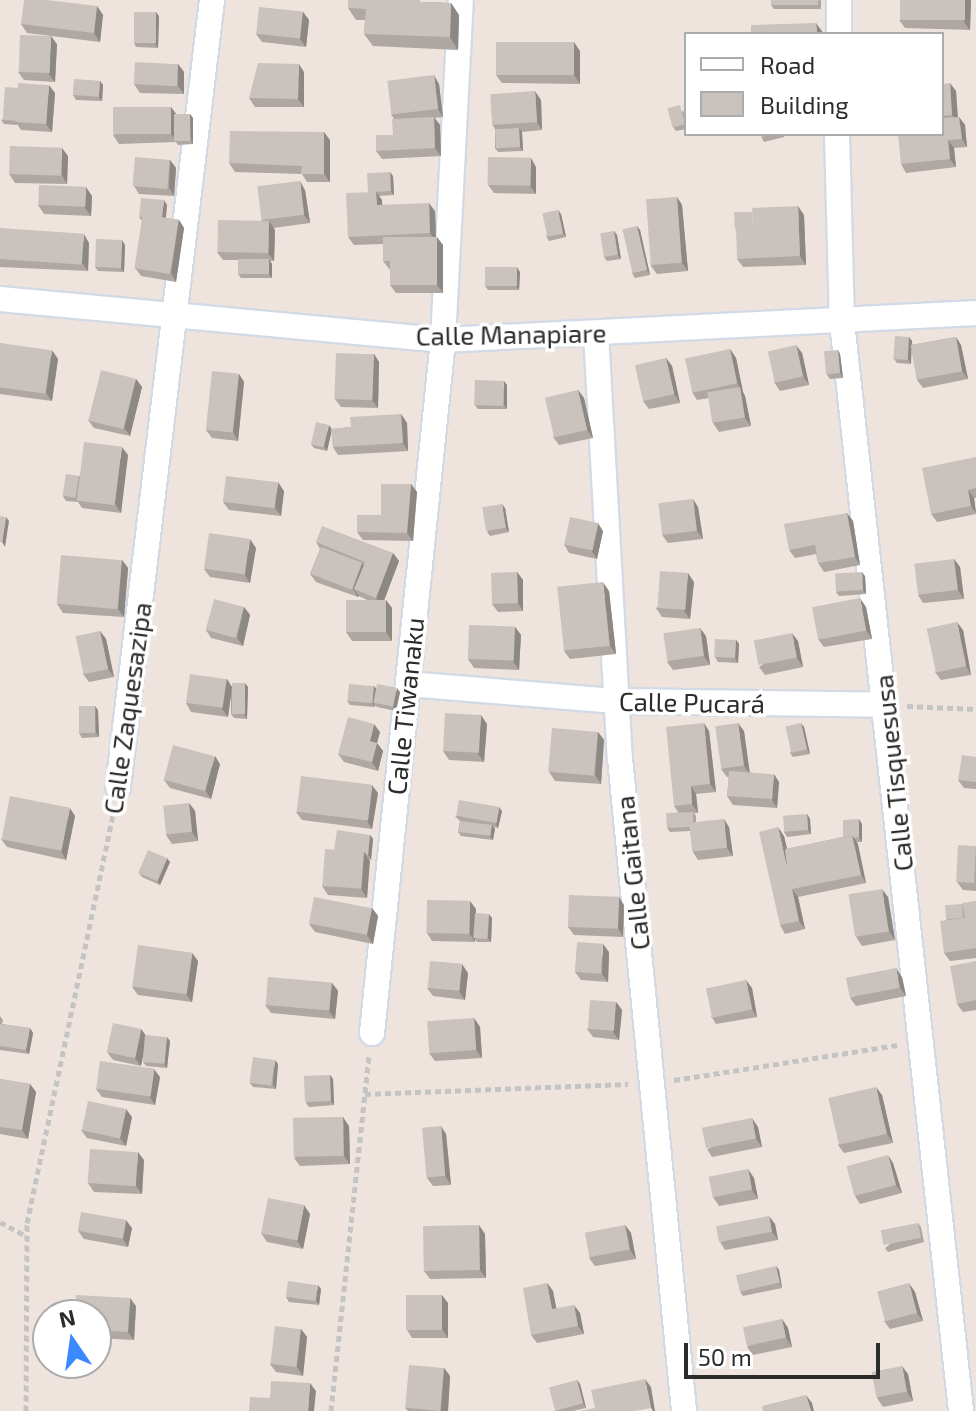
<!DOCTYPE html>
<meta charset="utf-8">
<style>
body{margin:0}
#map{position:relative;width:976px;height:1411px;overflow:hidden;background:#efe4dd;font-family:"Exo 2",sans-serif}
div>[style]{position:absolute}
.path>*{height:5px;margin-top:-2.5px;transform-origin:0;background:repeating-linear-gradient(90deg,#c4c4c4 0 6px,transparent 0 10px)}
.roads{filter:drop-shadow(2px 0 #d2dae6) drop-shadow(-2px 0 #d2dae6) drop-shadow(0 2px #d2dae6) drop-shadow(0 -2px #d2dae6)}
.street>*{height:24px;margin:-12px;padding:0 12px;transform-origin:12px;border-radius:12px;background:#fff}
.wall>*{inset:0;background:#aea7a2}
.shaded-wall>*{inset:0;background:#8d8884}
.building>*{inset:0;background:#cac2bc;transform-origin:0 0}
span{translate:-50% -50%;white-space:nowrap;text-align:center;line-height:1.15;-webkit-text-stroke:7px #fff;paint-order:stroke}
.street-label{font-size:26px;color:#2c2c2c}
.legend{position:absolute;left:684px;top:32px;width:260px;height:104px;box-sizing:border-box;background:#fff;border:2px solid #ababab;margin:0;padding:10px 14px;list-style:none;font-size:24px;color:#2c2c2c}
.legend li{display:flex;align-items:center;gap:16px;height:40px}
.legend b{width:40px;border:2px solid #ababab}
.north{position:absolute;left:32px;top:1299px;width:80px;height:80px;box-sizing:border-box;background:#fff;border:2px solid #ababab;border-radius:50%;rotate:347deg;font-size:22px;font-weight:700;line-height:32px;text-align:center;color:#2c2c2c}
.north::after{content:'';display:block;margin:auto;width:28px;height:36px;background:#3a89ff;clip-path:polygon(50% 0,100% 100%,50% 72%,0 100%)}
.scale{position:absolute;left:684px;top:1343px;width:196px;height:36px;box-sizing:border-box;border:4px solid #2c2c2c;border-top:0;padding-left:10px;font-size:24px;line-height:28px;white-space:nowrap;color:#2c2c2c;-webkit-text-stroke:6px #fff;paint-order:stroke}
</style>
<div id="map">
<div class="path">
<i style="left:907px;top:706px;width:69px;rotate:2.5deg"></i>
<i style="left:674px;top:1080px;width:226px;rotate:-8.9deg"></i>
<i style="left:365px;top:1094px;width:263px;rotate:-2.2deg"></i>
<i style="left:0;top:1222px;width:30px;rotate:28deg"></i>
<i style="left:26px;top:1411px;width:188px;rotate:-89.7deg"></i>
<i style="left:27px;top:1223px;width:423px;rotate:-78.1deg"></i>
<i style="left:331px;top:1411px;width:359px;rotate:-83.9deg"></i>
</div>
<div class="roads">
<div class="street">
<i style="left:839px;top:34px;width:34px;rotate:-90deg"></i>
<i style="left:837px;top:134px;width:188px;rotate:88.5deg"></i>
<i style="left:842px;top:322px;width:1095px;rotate:83.76deg"></i>
<i style="left:0;top:299px;width:445px;rotate:5.3deg"></i>
<i style="left:443px;top:340px;width:534px;rotate:-2.9deg"></i>
<i style="left:596px;top:333px;width:426px;rotate:86.8deg"></i>
<i style="left:620px;top:758px;width:656px;rotate:84.4deg"></i>
<i style="left:408px;top:684px;width:209px;rotate:4.7deg"></i>
<i style="left:616px;top:701px;width:270px;rotate:0.8deg"></i>
<i style="left:118px;top:787px;width:793px;rotate:-83.19deg"></i>
<i style="left:372px;top:1033px;width:697px;rotate:-84.15deg"></i>
<i style="left:443px;top:340px;width:340px;rotate:-87deg"></i>
</div>
</div>
<div class="wall">
<i style="clip-path:polygon(821px 0,821px 9px,774px 9px,771px 5px)"></i>
<i style="clip-path:polygon(971px 0,970px 30px,905px 28px,899px 20px)"></i>
<i style="clip-path:polygon(429px 2px,451px 3px,459px 15px,458px 50px,373px 46px,364px 34px,365px 20px,356px 20px,348px 8px)"></i>
<i style="clip-path:polygon(97px 6px,103px 15px,100px 42px,27px 33px,21px 24px)"></i>
<i style="clip-path:polygon(303px 12px,309px 20px,306px 47px,262px 42px,256px 34px)"></i>
<i style="clip-path:polygon(159px 16px,158px 48px,136px 47px,134px 43px)"></i>
<i style="clip-path:polygon(57px 44px,55px 82px,24px 80px,18px 72px)"></i>
<i style="clip-path:polygon(580px 51px,580px 84px,502px 83px,496px 75px)"></i>
<i style="clip-path:polygon(178px 64px,184px 72px,184px 94px,140px 93px,134px 84px)"></i>
<i style="clip-path:polygon(304px 72px,304px 107px,255px 107px,249px 98px)"></i>
<i style="clip-path:polygon(100px 81px,103px 85px,102px 101px,76px 100px,73px 95px)"></i>
<i style="clip-path:polygon(439px 84px,443px 117px,434px 118px,440px 125px,441px 156px,382px 159px,376px 151px,393px 135px,394px 119px,391px 114px)"></i>
<i style="clip-path:polygon(942px 84px,956px 91px,958px 117px,959px 117px,965px 125px,967px 147px,954px 148px,956px 167px,906px 173px,901px 164px,942px 134px)"></i>
<i style="clip-path:polygon(55px 93px,52px 132px,21px 130px,17px 124px,17px 125px,4px 124px,1px 120px)"></i>
<i style="clip-path:polygon(541px 100px,542px 130px,522px 132px,523px 151px,498px 152px,495px 148px,495px 129px,492px 124px)"></i>
<i style="clip-path:polygon(171px 107px,175px 114px,190px 114px,193px 118px,193px 144px,178px 145px,176px 142px,119px 144px,113px 135px)"></i>
<i style="clip-path:polygon(683px 110px,686px 122px,686px 129px,676px 131px,673px 127px)"></i>
<i style="clip-path:polygon(760px 134px,784px 134px,784px 137px,764px 142px)"></i>
<i style="clip-path:polygon(330px 140px,330px 182px,307px 182px,302px 174px,235px 172px,229px 163px)"></i>
<i style="clip-path:polygon(68px 156px,67px 184px,15px 183px,9px 174px)"></i>
<i style="clip-path:polygon(170px 160px,176px 168px,174px 196px,139px 194px,134px 186px)"></i>
<i style="clip-path:polygon(536px 167px,536px 194px,494px 193px,488px 185px)"></i>
<i style="clip-path:polygon(393px 176px,394px 195px,379px 196px,382px 200px,382px 205px,435px 211px,436px 237px,443px 245px,443px 293px,396px 293px,390px 285px,390px 270px,383px 261px,383px 244px,354px 245px,348px 237px,368px 192px)"></i>
<i style="clip-path:polygon(305px 190px,310px 223px,273px 228px,275px 230px,274px 261px,270px 261px,272px 264px,272px 278px,241px 278px,238px 274px,238px 260px,223px 260px,217px 252px)"></i>
<i style="clip-path:polygon(92px 196px,91px 216px,44px 214px,38px 205px)"></i>
<i style="clip-path:polygon(677px 197px,682px 205px,688px 271px,657px 274px,651px 266px)"></i>
<i style="clip-path:polygon(167px 205px,166px 218px,179px 220px,184px 228px,176px 282px,141px 276px,135px 268px,142px 221px,139px 217px)"></i>
<i style="clip-path:polygon(561px 214px,566px 237px,549px 241px,546px 236px)"></i>
<i style="clip-path:polygon(804px 215px,806px 265px,743px 267px,737px 259px)"></i>
<i style="clip-path:polygon(637px 226px,640px 230px,650px 275px,635px 278px,632px 273px)"></i>
<i style="clip-path:polygon(0 228px,89px 243px,88px 271px,0 267px)"></i>
<i style="clip-path:polygon(614px 231px,617px 235px,621px 259px,607px 261px,604px 257px)"></i>
<i style="clip-path:polygon(125px 245px,124px 272px,98px 271px,95px 267px)"></i>
<i style="clip-path:polygon(520px 272px,519px 290px,488px 290px,485px 286px)"></i>
<i style="clip-path:polygon(909px 337px,912px 341px,911px 345px,956px 337px,961px 345px,968px 379px,923px 388px,917px 380px,911px 346px,911px 364px,897px 363px,894px 359px)"></i>
<i style="clip-path:polygon(0 343px,58px 359px,52px 401px,0 394px)"></i>
<i style="clip-path:polygon(730px 349px,736px 358px,743px 392px,745px 396px,751px 426px,719px 432px,713px 423px,709px 398px,697px 400px,692px 392px)"></i>
<i style="clip-path:polygon(838px 350px,840px 354px,843px 378px,830px 379px,827px 375px)"></i>
<i style="clip-path:polygon(802px 353px,809px 385px,780px 391px,774px 382px)"></i>
<i style="clip-path:polygon(374px 354px,379px 362px,378px 408px,341px 407px,335px 399px)"></i>
<i style="clip-path:polygon(666px 358px,672px 366px,680px 403px,649px 409px,643px 401px)"></i>
<i style="clip-path:polygon(239px 374px,244px 382px,238px 441px,212px 438px,206px 430px)"></i>
<i style="clip-path:polygon(136px 379px,142px 387px,130px 436px,94px 428px,88px 420px)"></i>
<i style="clip-path:polygon(507px 385px,507px 409px,478px 409px,475px 405px)"></i>
<i style="clip-path:polygon(578px 390px,584px 398px,593px 438px,559px 445px,553px 437px)"></i>
<i style="clip-path:polygon(401px 414px,407px 423px,408px 451px,338px 455px,333px 447px,332px 430px,327px 451px,314px 448px,311px 444px,332px 429px,351px 427px)"></i>
<i style="clip-path:polygon(128px 455px,121px 513px,82px 508px,78px 502px,66px 501px,63px 496px,79px 476px)"></i>
<i style="clip-path:polygon(976px 457px,976px 498px,974px 498px,976px 514px,937px 522px,931px 514px)"></i>
<i style="clip-path:polygon(411px 484px,417px 492px,413px 541px,363px 540px,357px 532px,381px 515px)"></i>
<i style="clip-path:polygon(284px 491px,281px 516px,229px 510px,223px 502px)"></i>
<i style="clip-path:polygon(698px 507px,703px 539px,668px 543px,662px 535px)"></i>
<i style="clip-path:polygon(505px 508px,509px 532px,490px 536px,487px 532px)"></i>
<i style="clip-path:polygon(847px 513px,853px 521px,860px 565px,824px 572px,818px 563px,816px 554px,795px 558px,789px 550px)"></i>
<i style="clip-path:polygon(603px 531px,597px 559px,569px 553px,564px 544px)"></i>
<i style="clip-path:polygon(316px 542px,393px 553px,399px 561px,384px 600px,392px 608px,392px 641px,352px 641px,346px 632px,367px 600px,359px 596px,358px 597px,316px 582px,310px 574px,320px 549px)"></i>
<i style="clip-path:polygon(256px 548px,250px 583px,210px 577px,204px 569px)"></i>
<i style="clip-path:polygon(954px 559px,960px 567px,964px 599px,923px 603px,918px 595px)"></i>
<i style="clip-path:polygon(122px 560px,128px 568px,124px 617px,63px 613px,57px 604px)"></i>
<i style="clip-path:polygon(517px 572px,523px 580px,523px 611px,498px 612px,492px 604px)"></i>
<i style="clip-path:polygon(865px 576px,866px 594px,839px 596px,836px 592px)"></i>
<i style="clip-path:polygon(694px 582px,690px 619px,662px 617px,656px 608px)"></i>
<i style="clip-path:polygon(609px 591px,616px 654px,570px 659px,564px 651px)"></i>
<i style="clip-path:polygon(244px 607px,250px 615px,243px 646px,211px 638px,206px 630px)"></i>
<i style="clip-path:polygon(866px 607px,872px 639px,824px 647px,818px 639px)"></i>
<i style="clip-path:polygon(515px 627px,521px 635px,519px 670px,474px 668px,468px 659px)"></i>
<i style="clip-path:polygon(963px 630px,971px 675px,941px 680px,935px 672px)"></i>
<i style="clip-path:polygon(100px 631px,106px 639px,114px 677px,89px 682px,83px 674px)"></i>
<i style="clip-path:polygon(706px 636px,710px 665px,673px 670px,667px 662px)"></i>
<i style="clip-path:polygon(736px 640px,739px 644px,738px 663px,718px 662px,715px 657px)"></i>
<i style="clip-path:polygon(798px 641px,803px 667px,765px 675px,759px 667px)"></i>
<i style="clip-path:polygon(227px 679px,231px 686px,248px 687px,247px 719px,234px 718px,231px 714px,231px 696px,228px 717px,191px 712px,186px 703px)"></i>
<i style="clip-path:polygon(374px 686px,376px 690px,400px 692px,396px 711px,377px 707px,375px 705px,375px 707px,350px 705px,347px 701px)"></i>
<i style="clip-path:polygon(98px 710px,99px 737px,82px 738px,79px 733px)"></i>
<i style="clip-path:polygon(487px 724px,484px 762px,449px 760px,443px 751px)"></i>
<i style="clip-path:polygon(804px 727px,810px 754px,793px 757px,790px 753px)"></i>
<i style="clip-path:polygon(709px 731px,716px 792px,696px 794px,698px 813px,694px 813px,696px 816px,696px 822px,729px 827px,733px 856px,698px 860px,693px 852px,690px 831px,670px 832px,667px 828px,678px 812px,674px 806px)"></i>
<i style="clip-path:polygon(744px 731px,749px 772px,779px 782px,777px 808px,733px 805px,727px 796px,729px 777px,727px 777px,721px 769px)"></i>
<i style="clip-path:polygon(380px 732px,377px 743px,383px 751px,378px 771px,344px 762px,338px 754px)"></i>
<i style="clip-path:polygon(598px 732px,604px 740px,601px 784px,555px 781px,549px 772px)"></i>
<i style="clip-path:polygon(976px 757px,976px 789px,964px 788px,958px 780px)"></i>
<i style="clip-path:polygon(220px 764px,211px 799px,170px 788px,164px 780px)"></i>
<i style="clip-path:polygon(378px 793px,372px 829px,302px 820px,296px 812px)"></i>
<i style="clip-path:polygon(189px 803px,195px 811px,198px 841px,172px 844px,166px 835px)"></i>
<i style="clip-path:polygon(502px 811px,498px 828px,493px 827px,495px 829px,493px 840px,461px 836px,458px 832px,460px 821px,455px 816px)"></i>
<i style="clip-path:polygon(807px 814px,810px 819px,811px 834px,787px 837px,784px 832px)"></i>
<i style="clip-path:polygon(75px 816px,66px 860px,7px 847px,1px 839px)"></i>
<i style="clip-path:polygon(862px 824px,862px 842px,857px 842px,866px 883px,798px 897px,805px 929px,785px 934px,780px 925px,784px 836px,787px 849px,843px 837px)"></i>
<i style="clip-path:polygon(370px 835px,373px 839px,371px 860px,369px 859px,367px 898px,328px 895px,322px 886px,334px 850px)"></i>
<i style="clip-path:polygon(976px 846px,976px 891px,963px 890px,957px 882px)"></i>
<i style="clip-path:polygon(170px 862px,160px 885px,142px 877px,139px 873px)"></i>
<i style="clip-path:polygon(888px 897px,895px 940px,862px 946px,856px 937px)"></i>
<i style="clip-path:polygon(976px 901px,976px 958px,950px 961px,944px 953px,946px 920px,962px 904px)"></i>
<i style="clip-path:polygon(624px 905px,623px 937px,574px 935px,568px 927px)"></i>
<i style="clip-path:polygon(372px 908px,378px 916px,373px 944px,315px 932px,309px 924px)"></i>
<i style="clip-path:polygon(476px 909px,476px 913px,492px 918px,491px 942px,477px 942px,475px 939px,475px 942px,432px 941px,427px 933px)"></i>
<i style="clip-path:polygon(609px 952px,608px 982px,581px 980px,575px 972px)"></i>
<i style="clip-path:polygon(192px 953px,198px 961px,192px 1002px,138px 995px,132px 987px)"></i>
<i style="clip-path:polygon(976px 961px,976px 1010px,963px 1012px,957px 1004px)"></i>
<i style="clip-path:polygon(468px 973px,465px 1000px,433px 996px,427px 988px)"></i>
<i style="clip-path:polygon(902px 977px,906px 996px,856px 1006px,850px 998px)"></i>
<i style="clip-path:polygon(332px 983px,338px 991px,335px 1019px,271px 1013px,265px 1005px)"></i>
<i style="clip-path:polygon(752px 988px,757px 1017px,716px 1024px,711px 1016px)"></i>
<i style="clip-path:polygon(616px 1002px,622px 1010px,619px 1040px,593px 1037px,587px 1029px)"></i>
<i style="clip-path:polygon(0 1016px,3px 1020px,2px 1024px,30px 1028px,33px 1033px,29px 1054px,0 1050px)"></i>
<i style="clip-path:polygon(474px 1018px,480px 1027px,482px 1058px,435px 1061px,429px 1053px)"></i>
<i style="clip-path:polygon(141px 1029px,145px 1035px,170px 1041px,167px 1068px,146px 1066px,143px 1062px,143px 1054px,141px 1066px,113px 1060px,107px 1052px)"></i>
<i style="clip-path:polygon(278px 1064px,276px 1089px,253px 1087px,250px 1083px)"></i>
<i style="clip-path:polygon(330px 1075px,333px 1079px,334px 1105px,309px 1107px,306px 1103px)"></i>
<i style="clip-path:polygon(160px 1077px,155px 1105px,102px 1097px,96px 1089px)"></i>
<i style="clip-path:polygon(0 1079px,30px 1084px,36px 1092px,28px 1139px,0 1134px)"></i>
<i style="clip-path:polygon(882px 1095px,893px 1143px,844px 1153px,838px 1145px)"></i>
<i style="clip-path:polygon(132px 1117px,126px 1146px,87px 1138px,81px 1130px)"></i>
<i style="clip-path:polygon(349px 1126px,350px 1164px,300px 1166px,294px 1158px)"></i>
<i style="clip-path:polygon(758px 1127px,762px 1147px,712px 1157px,707px 1149px)"></i>
<i style="clip-path:polygon(446px 1134px,451px 1185px,433px 1186px,427px 1178px)"></i>
<i style="clip-path:polygon(144px 1160px,142px 1194px,94px 1192px,88px 1183px)"></i>
<i style="clip-path:polygon(893px 1163px,902px 1193px,860px 1204px,855px 1196px)"></i>
<i style="clip-path:polygon(754px 1178px,758px 1199px,719px 1206px,713px 1197px)"></i>
<i style="clip-path:polygon(310px 1214px,303px 1249px,267px 1242px,261px 1233px)"></i>
<i style="clip-path:polygon(918px 1223px,921px 1227px,924px 1242px,888px 1252px,885px 1248px)"></i>
<i style="clip-path:polygon(775px 1224px,778px 1240px,725px 1250px,720px 1242px)"></i>
<i style="clip-path:polygon(625px 1225px,631px 1233px,636px 1259px,595px 1266px,589px 1258px)"></i>
<i style="clip-path:polygon(132px 1228px,128px 1247px,84px 1239px,78px 1231px)"></i>
<i style="clip-path:polygon(485px 1234px,486px 1278px,430px 1279px,424px 1271px)"></i>
<i style="clip-path:polygon(776px 1266px,779px 1270px,782px 1288px,743px 1296px,740px 1292px)"></i>
<i style="clip-path:polygon(547px 1283px,553px 1291px,556px 1308px,580px 1313px,584px 1334px,537px 1343px,531px 1335px)"></i>
<i style="clip-path:polygon(321px 1289px,319px 1305px,289px 1302px,286px 1297px)"></i>
<i style="clip-path:polygon(915px 1292px,923px 1321px,890px 1329px,884px 1321px)"></i>
<i style="clip-path:polygon(448px 1303px,448px 1338px,412px 1338px,407px 1330px)"></i>
<i style="clip-path:polygon(136px 1306px,134px 1340px,96px 1338px,96px 1315px)"></i>
<i style="clip-path:polygon(782px 1319px,788px 1328px,792px 1347px,753px 1355px,747px 1347px)"></i>
<i style="clip-path:polygon(301px 1329px,307px 1337px,303px 1376px,276px 1372px,270px 1364px)"></i>
<i style="clip-path:polygon(444px 1368px,450px 1376px,448px 1411px,408px 1411px,405px 1408px)"></i>
<i style="clip-path:polygon(908px 1374px,913px 1401px,883px 1407px,877px 1398px)"></i>
<i style="clip-path:polygon(577px 1380px,580px 1384px,586px 1408px,573px 1411px,555px 1411px)"></i>
</div>
<div class="shaded-wall">
<i style="clip-path:polygon(965px 0,971px 0,970px 30px,964px 22px)"></i>
<i style="clip-path:polygon(451px 3px,459px 15px,458px 50px,450px 37px)"></i>
<i style="clip-path:polygon(97px 6px,103px 15px,100px 42px,94px 33px)"></i>
<i style="clip-path:polygon(156px 12px,159px 16px,158px 48px,155px 44px)"></i>
<i style="clip-path:polygon(303px 12px,309px 20px,306px 47px,300px 39px)"></i>
<i style="clip-path:polygon(816px 23px,824px 34px,817px 34px)"></i>
<i style="clip-path:polygon(51px 36px,57px 44px,55px 82px,49px 74px)"></i>
<i style="clip-path:polygon(574px 42px,580px 51px,580px 84px,574px 75px)"></i>
<i style="clip-path:polygon(178px 64px,184px 72px,184px 94px,178px 86px)"></i>
<i style="clip-path:polygon(299px 64px,304px 72px,304px 107px,298px 99px)"></i>
<i style="clip-path:polygon(434px 75px,439px 84px,443px 117px,438px 109px)"></i>
<i style="clip-path:polygon(100px 81px,103px 85px,102px 101px,99px 97px)"></i>
<i style="clip-path:polygon(950px 83px,956px 91px,958px 123px,952px 115px)"></i>
<i style="clip-path:polygon(49px 85px,55px 93px,52px 132px,46px 124px)"></i>
<i style="clip-path:polygon(535px 91px,541px 100px,542px 130px,537px 122px)"></i>
<i style="clip-path:polygon(171px 107px,177px 115px,177px 142px,171px 134px)"></i>
<i style="clip-path:polygon(190px 114px,193px 118px,193px 144px,191px 140px)"></i>
<i style="clip-path:polygon(434px 117px,440px 125px,441px 156px,435px 148px)"></i>
<i style="clip-path:polygon(959px 117px,965px 125px,967px 147px,962px 139px)"></i>
<i style="clip-path:polygon(519px 128px,522px 132px,523px 151px,520px 147px)"></i>
<i style="clip-path:polygon(324px 132px,330px 140px,330px 182px,324px 174px)"></i>
<i style="clip-path:polygon(948px 140px,954px 148px,956px 167px,950px 159px)"></i>
<i style="clip-path:polygon(62px 148px,68px 156px,67px 184px,62px 175px)"></i>
<i style="clip-path:polygon(531px 158px,536px 167px,536px 194px,530px 186px)"></i>
<i style="clip-path:polygon(170px 160px,176px 168px,174px 196px,169px 188px)"></i>
<i style="clip-path:polygon(390px 172px,393px 176px,394px 195px,391px 191px)"></i>
<i style="clip-path:polygon(300px 181px,305px 190px,310px 223px,304px 215px)"></i>
<i style="clip-path:polygon(86px 187px,92px 196px,91px 216px,85px 208px)"></i>
<i style="clip-path:polygon(376px 192px,382px 200px,383px 214px,377px 205px)"></i>
<i style="clip-path:polygon(677px 197px,682px 205px,688px 271px,682px 263px)"></i>
<i style="clip-path:polygon(164px 200px,167px 205px,165px 223px,162px 219px)"></i>
<i style="clip-path:polygon(429px 203px,435px 211px,436px 241px,430px 233px)"></i>
<i style="clip-path:polygon(798px 206px,804px 215px,806px 265px,800px 256px)"></i>
<i style="clip-path:polygon(558px 210px,561px 214px,566px 237px,563px 233px)"></i>
<i style="clip-path:polygon(179px 220px,184px 228px,176px 282px,171px 273px)"></i>
<i style="clip-path:polygon(269px 221px,275px 230px,274px 261px,268px 253px)"></i>
<i style="clip-path:polygon(637px 226px,640px 230px,650px 275px,647px 270px)"></i>
<i style="clip-path:polygon(614px 231px,617px 235px,621px 259px,618px 255px)"></i>
<i style="clip-path:polygon(84px 234px,89px 243px,88px 271px,82px 263px)"></i>
<i style="clip-path:polygon(437px 237px,443px 245px,443px 293px,437px 285px)"></i>
<i style="clip-path:polygon(122px 240px,125px 245px,124px 272px,121px 268px)"></i>
<i style="clip-path:polygon(269px 259px,272px 264px,272px 278px,269px 274px)"></i>
<i style="clip-path:polygon(517px 267px,520px 272px,519px 290px,516px 286px)"></i>
<i style="clip-path:polygon(909px 337px,912px 341px,911px 364px,908px 359px)"></i>
<i style="clip-path:polygon(956px 337px,961px 345px,968px 379px,962px 371px)"></i>
<i style="clip-path:polygon(796px 345px,802px 353px,809px 385px,803px 376px)"></i>
<i style="clip-path:polygon(730px 349px,736px 358px,743px 392px,737px 383px)"></i>
<i style="clip-path:polygon(52px 350px,58px 359px,52px 401px,46px 393px)"></i>
<i style="clip-path:polygon(838px 350px,840px 354px,843px 378px,840px 373px)"></i>
<i style="clip-path:polygon(374px 354px,379px 362px,378px 408px,372px 400px)"></i>
<i style="clip-path:polygon(666px 358px,672px 366px,680px 403px,674px 394px)"></i>
<i style="clip-path:polygon(239px 374px,244px 382px,238px 441px,233px 432px)"></i>
<i style="clip-path:polygon(136px 379px,142px 387px,130px 436px,124px 428px)"></i>
<i style="clip-path:polygon(504px 381px,507px 385px,507px 409px,504px 405px)"></i>
<i style="clip-path:polygon(740px 387px,745px 396px,751px 426px,745px 418px)"></i>
<i style="clip-path:polygon(578px 390px,584px 398px,593px 438px,587px 430px)"></i>
<i style="clip-path:polygon(401px 414px,407px 423px,408px 451px,403px 443px)"></i>
<i style="clip-path:polygon(329px 425px,332px 429px,327px 451px,324px 446px)"></i>
<i style="clip-path:polygon(122px 447px,128px 455px,121px 513px,115px 504px)"></i>
<i style="clip-path:polygon(278px 482px,284px 491px,281px 516px,275px 508px)"></i>
<i style="clip-path:polygon(411px 484px,417px 492px,413px 541px,407px 533px)"></i>
<i style="clip-path:polygon(968px 490px,974px 498px,976px 513px,971px 506px)"></i>
<i style="clip-path:polygon(693px 499px,698px 507px,703px 539px,697px 531px)"></i>
<i style="clip-path:polygon(502px 504px,505px 508px,509px 532px,506px 528px)"></i>
<i style="clip-path:polygon(847px 513px,853px 521px,860px 565px,855px 557px)"></i>
<i style="clip-path:polygon(6px 517px,9px 521px,5px 547px,2px 542px)"></i>
<i style="clip-path:polygon(598px 523px,603px 531px,597px 559px,591px 550px)"></i>
<i style="clip-path:polygon(250px 539px,256px 548px,250px 583px,245px 575px)"></i>
<i style="clip-path:polygon(393px 553px,399px 561px,382px 606px,376px 598px)"></i>
<i style="clip-path:polygon(954px 559px,960px 567px,964px 599px,958px 590px)"></i>
<i style="clip-path:polygon(122px 560px,128px 568px,124px 617px,118px 609px)"></i>
<i style="clip-path:polygon(362px 563px,368px 571px,354px 589px,359px 596px,358px 597px,353px 589px)"></i>
<i style="clip-path:polygon(517px 572px,523px 580px,523px 611px,518px 603px)"></i>
<i style="clip-path:polygon(862px 572px,865px 576px,866px 594px,863px 590px)"></i>
<i style="clip-path:polygon(688px 573px,694px 582px,690px 619px,684px 611px)"></i>
<i style="clip-path:polygon(603px 582px,609px 591px,616px 654px,610px 646px)"></i>
<i style="clip-path:polygon(860px 598px,866px 607px,872px 639px,866px 630px)"></i>
<i style="clip-path:polygon(386px 600px,392px 608px,392px 641px,386px 632px)"></i>
<i style="clip-path:polygon(244px 607px,250px 615px,243px 646px,237px 638px)"></i>
<i style="clip-path:polygon(957px 622px,963px 630px,971px 675px,966px 666px)"></i>
<i style="clip-path:polygon(515px 627px,521px 635px,519px 670px,513px 661px)"></i>
<i style="clip-path:polygon(700px 628px,706px 636px,710px 665px,704px 656px)"></i>
<i style="clip-path:polygon(100px 631px,106px 639px,114px 677px,108px 669px)"></i>
<i style="clip-path:polygon(792px 633px,798px 641px,803px 667px,797px 658px)"></i>
<i style="clip-path:polygon(736px 640px,739px 644px,738px 663px,735px 658px)"></i>
<i style="clip-path:polygon(227px 679px,232px 687px,228px 717px,222px 709px)"></i>
<i style="clip-path:polygon(245px 683px,248px 687px,247px 719px,244px 714px)"></i>
<i style="clip-path:polygon(374px 686px,377px 690px,374px 703px,375px 707px,372px 703px)"></i>
<i style="clip-path:polygon(397px 688px,400px 692px,396px 711px,393px 707px)"></i>
<i style="clip-path:polygon(95px 706px,98px 710px,99px 737px,96px 733px)"></i>
<i style="clip-path:polygon(481px 715px,487px 724px,484px 762px,478px 754px)"></i>
<i style="clip-path:polygon(704px 723px,709px 731px,716px 792px,710px 784px)"></i>
<i style="clip-path:polygon(738px 723px,744px 731px,750px 774px,744px 766px)"></i>
<i style="clip-path:polygon(801px 723px,804px 727px,810px 754px,807px 749px)"></i>
<i style="clip-path:polygon(374px 724px,380px 732px,375px 750px,370px 741px)"></i>
<i style="clip-path:polygon(598px 732px,604px 740px,601px 784px,595px 775px)"></i>
<i style="clip-path:polygon(377px 743px,383px 751px,378px 771px,372px 762px)"></i>
<i style="clip-path:polygon(215px 756px,220px 764px,211px 799px,205px 790px)"></i>
<i style="clip-path:polygon(774px 774px,779px 782px,777px 808px,772px 800px)"></i>
<i style="clip-path:polygon(372px 785px,378px 793px,372px 829px,367px 821px)"></i>
<i style="clip-path:polygon(691px 786px,696px 794px,698px 813px,692px 804px)"></i>
<i style="clip-path:polygon(189px 803px,195px 811px,198px 841px,192px 832px)"></i>
<i style="clip-path:polygon(499px 807px,502px 811px,498px 828px,496px 824px)"></i>
<i style="clip-path:polygon(70px 808px,75px 816px,66px 860px,61px 851px)"></i>
<i style="clip-path:polygon(807px 814px,810px 819px,811px 834px,808px 830px)"></i>
<i style="clip-path:polygon(724px 819px,729px 827px,733px 856px,727px 848px)"></i>
<i style="clip-path:polygon(859px 819px,862px 824px,862px 842px,859px 837px)"></i>
<i style="clip-path:polygon(492px 825px,495px 829px,493px 840px,490px 836px)"></i>
<i style="clip-path:polygon(778px 827px,784px 836px,793px 875px,787px 867px)"></i>
<i style="clip-path:polygon(370px 835px,373px 839px,371px 860px,368px 855px)"></i>
<i style="clip-path:polygon(852px 835px,858px 844px,866px 883px,861px 875px)"></i>
<i style="clip-path:polygon(364px 852px,370px 861px,367px 898px,361px 889px)"></i>
<i style="clip-path:polygon(167px 858px,170px 862px,160px 885px,157px 880px)"></i>
<i style="clip-path:polygon(792px 889px,798px 897px,805px 929px,799px 921px)"></i>
<i style="clip-path:polygon(882px 889px,888px 897px,895px 940px,889px 931px)"></i>
<i style="clip-path:polygon(619px 897px,624px 905px,623px 937px,618px 928px)"></i>
<i style="clip-path:polygon(470px 901px,476px 909px,475px 942px,469px 933px)"></i>
<i style="clip-path:polygon(372px 908px,378px 916px,373px 944px,367px 935px)"></i>
<i style="clip-path:polygon(489px 914px,492px 918px,491px 942px,488px 938px)"></i>
<i style="clip-path:polygon(603px 944px,609px 952px,608px 982px,602px 974px)"></i>
<i style="clip-path:polygon(192px 953px,198px 961px,192px 1002px,186px 994px)"></i>
<i style="clip-path:polygon(462px 964px,468px 973px,465px 1000px,459px 991px)"></i>
<i style="clip-path:polygon(896px 968px,902px 977px,906px 996px,900px 988px)"></i>
<i style="clip-path:polygon(746px 980px,752px 988px,757px 1017px,752px 1009px)"></i>
<i style="clip-path:polygon(332px 983px,338px 991px,335px 1019px,329px 1011px)"></i>
<i style="clip-path:polygon(616px 1002px,622px 1010px,619px 1040px,613px 1032px)"></i>
<i style="clip-path:polygon(474px 1018px,480px 1027px,482px 1058px,476px 1050px)"></i>
<i style="clip-path:polygon(30px 1028px,33px 1033px,29px 1054px,26px 1050px)"></i>
<i style="clip-path:polygon(141px 1029px,147px 1037px,141px 1066px,135px 1058px)"></i>
<i style="clip-path:polygon(167px 1037px,170px 1041px,167px 1068px,164px 1064px)"></i>
<i style="clip-path:polygon(275px 1060px,278px 1064px,276px 1089px,273px 1085px)"></i>
<i style="clip-path:polygon(154px 1069px,160px 1077px,155px 1105px,150px 1097px)"></i>
<i style="clip-path:polygon(330px 1075px,333px 1079px,334px 1105px,331px 1101px)"></i>
<i style="clip-path:polygon(30px 1084px,36px 1092px,28px 1139px,22px 1130px)"></i>
<i style="clip-path:polygon(876px 1087px,882px 1095px,893px 1143px,887px 1134px)"></i>
<i style="clip-path:polygon(126px 1109px,132px 1117px,126px 1146px,120px 1138px)"></i>
<i style="clip-path:polygon(343px 1117px,349px 1126px,350px 1164px,344px 1156px)"></i>
<i style="clip-path:polygon(752px 1118px,758px 1127px,762px 1147px,756px 1139px)"></i>
<i style="clip-path:polygon(441px 1126px,446px 1134px,451px 1185px,445px 1176px)"></i>
<i style="clip-path:polygon(138px 1152px,144px 1160px,142px 1194px,136px 1186px)"></i>
<i style="clip-path:polygon(888px 1155px,893px 1163px,902px 1193px,896px 1185px)"></i>
<i style="clip-path:polygon(748px 1169px,754px 1178px,758px 1199px,752px 1190px)"></i>
<i style="clip-path:polygon(304px 1205px,310px 1214px,303px 1249px,297px 1241px)"></i>
<i style="clip-path:polygon(769px 1216px,775px 1224px,778px 1240px,772px 1232px)"></i>
<i style="clip-path:polygon(126px 1220px,132px 1228px,128px 1247px,122px 1238px)"></i>
<i style="clip-path:polygon(479px 1225px,485px 1234px,486px 1278px,480px 1270px)"></i>
<i style="clip-path:polygon(625px 1225px,631px 1233px,636px 1259px,630px 1250px)"></i>
<i style="clip-path:polygon(776px 1266px,779px 1270px,782px 1288px,780px 1283px)"></i>
<i style="clip-path:polygon(547px 1283px,553px 1291px,558px 1317px,552px 1309px)"></i>
<i style="clip-path:polygon(909px 1283px,915px 1292px,923px 1321px,917px 1313px)"></i>
<i style="clip-path:polygon(318px 1285px,321px 1289px,319px 1305px,316px 1301px)"></i>
<i style="clip-path:polygon(442px 1295px,448px 1303px,448px 1338px,442px 1329px)"></i>
<i style="clip-path:polygon(130px 1298px,136px 1306px,134px 1340px,128px 1332px)"></i>
<i style="clip-path:polygon(574px 1305px,580px 1313px,584px 1334px,578px 1326px)"></i>
<i style="clip-path:polygon(782px 1319px,788px 1328px,792px 1347px,786px 1338px)"></i>
<i style="clip-path:polygon(301px 1329px,307px 1337px,303px 1376px,297px 1367px)"></i>
<i style="clip-path:polygon(902px 1366px,908px 1374px,913px 1401px,907px 1392px)"></i>
<i style="clip-path:polygon(444px 1368px,450px 1376px,448px 1411px,441px 1411px)"></i>
<i style="clip-path:polygon(645px 1379px,651px 1387px,655px 1411px,653px 1411px,651px 1408px)"></i>
<i style="clip-path:polygon(577px 1380px,580px 1384px,586px 1408px,583px 1403px)"></i>
<i style="clip-path:polygon(310px 1383px,316px 1391px,314px 1411px,308px 1411px)"></i>
<i style="clip-path:polygon(806px 1395px,812px 1403px,814px 1411px,811px 1411px)"></i>
</div>
<div class="building">
<i style="clip-path:polygon(24px 0,47px 0,97px 6px,94px 33px,21px 24px)"></i>
<i style="clip-path:polygon(348px 0,420px 0,420px 2px,451px 3px,450px 37px,364px 34px,366px 9px,348px 8px)"></i>
<i style="left:771px;top:0;width:47px;height:5px"></i>
<i style="left:900px;top:0;width:65px;height:20px"></i>
<i style="left:259px;top:7px;width:44px;height:27px;rotate:6deg"></i>
<i style="left:134px;top:12px;width:22px;height:31px"></i>
<i style="clip-path:polygon(816px 23px,817px 34px,751px 34px,751px 25px)"></i>
<i style="left:20px;top:35px;width:31px;height:37px;rotate:2deg"></i>
<i style="left:574px;top:42px;width:33px;height:78px;rotate:90deg"></i>
<i style="left:135px;top:62px;width:43px;height:22px;rotate:3deg"></i>
<i style="clip-path:polygon(258px 63px,299px 64px,298px 99px,249px 98px)"></i>
<i style="left:434px;top:75px;width:34px;height:47px;rotate:83deg"></i>
<i style="left:74px;top:79px;width:26px;height:16px;rotate:4deg"></i>
<i style="left:18px;top:83px;width:31px;height:39px;rotate:4deg"></i>
<i style="clip-path:polygon(950px 83px,952px 115px,942px 116px,942px 84px)"></i>
<i style="left:5px;top:87px;width:13px;height:33px;rotate:4deg"></i>
<i style="left:535px;top:91px;width:31px;height:45px;rotate:86deg"></i>
<i style="left:680px;top:105px;width:20px;height:13px;rotate:75deg"></i>
<i style="left:171px;top:107px;width:27px;height:58px;rotate:90deg"></i>
<i style="left:174px;top:114px;width:16px;height:27px"></i>
<i style="clip-path:polygon(434px 117px,435px 148px,376px 151px,376px 135px,393px 135px,392px 119px)"></i>
<i style="clip-path:polygon(959px 117px,962px 139px,948px 140px,950px 159px,901px 164px,898px 134px,942px 134px,942px 118px)"></i>
<i style="left:519px;top:128px;width:19px;height:24px;rotate:87deg"></i>
<i style="clip-path:polygon(230px 131px,324px 132px,324px 174px,301px 174px,302px 166px,229px 163px)"></i>
<i style="clip-path:polygon(760px 134px,776px 134px,761px 137px)"></i>
<i style="left:10px;top:146px;width:52px;height:28px;rotate:2deg"></i>
<i style="left:135px;top:157px;width:35px;height:29px;rotate:5deg"></i>
<i style="left:488px;top:157px;width:43px;height:28px;rotate:1deg"></i>
<i style="left:390px;top:172px;width:19px;height:23px;rotate:87deg"></i>
<i style="left:300px;top:181px;width:34px;height:43px;rotate:83deg"></i>
<i style="left:39px;top:185px;width:47px;height:20px;rotate:2deg"></i>
<i style="clip-path:polygon(376px 192px,377px 205px,429px 203px,430px 233px,348px 237px,346px 193px)"></i>
<i style="left:677px;top:197px;width:66px;height:31px;rotate:86deg"></i>
<i style="clip-path:polygon(141px 198px,164px 200px,162px 217px,143px 214px,143px 217px,139px 217px)"></i>
<i style="clip-path:polygon(798px 206px,800px 256px,737px 259px,736px 227px,753px 227px,752px 208px)"></i>
<i style="left:558px;top:210px;width:24px;height:16px;rotate:78deg"></i>
<i style="clip-path:polygon(734px 212px,752px 212px,753px 227px,736px 227px,735px 231px)"></i>
<i style="left:143px;top:214px;width:36px;height:55px;rotate:9deg"></i>
<i style="left:218px;top:220px;width:51px;height:32px;rotate:1deg"></i>
<i style="left:637px;top:226px;width:45px;height:15px;rotate:77deg"></i>
<i style="left:0;top:228px;width:84px;height:31px;rotate:4deg"></i>
<i style="left:614px;top:231px;width:24px;height:14px;rotate:81deg"></i>
<i style="clip-path:polygon(383px 237px,437px 237px,437px 285px,390px 285px,390px 261px,383px 261px)"></i>
<i style="left:96px;top:239px;width:26px;height:28px;rotate:2deg"></i>
<i style="left:238px;top:259px;width:31px;height:15px"></i>
<i style="left:485px;top:267px;width:32px;height:19px"></i>
<i style="left:895px;top:336px;width:14px;height:23px;rotate:4deg"></i>
<i style="left:956px;top:337px;width:35px;height:46px;rotate:80deg"></i>
<i style="left:0;top:343px;width:52px;height:44px;rotate:8deg"></i>
<i style="left:796px;top:345px;width:32px;height:29px;rotate:77deg"></i>
<i style="left:730px;top:349px;width:35px;height:46px;rotate:78deg"></i>
<i style="left:838px;top:350px;width:23px;height:14px;rotate:85deg"></i>
<i style="left:336px;top:353px;width:38px;height:46px;rotate:2deg"></i>
<i style="left:666px;top:358px;width:37px;height:32px;rotate:77deg"></i>
<i style="left:101px;top:370px;width:36px;height:52px;rotate:14deg"></i>
<i style="left:212px;top:371px;width:27px;height:59px;rotate:6deg"></i>
<i style="left:475px;top:380px;width:29px;height:25px;rotate:2deg"></i>
<i style="left:740px;top:387px;width:31px;height:33px;rotate:81deg"></i>
<i style="left:578px;top:390px;width:41px;height:34px;rotate:77deg"></i>
<i style="clip-path:polygon(401px 414px,403px 443px,333px 447px,331px 429px,351px 427px,350px 417px)"></i>
<i style="left:316px;top:422px;width:13px;height:23px;rotate:13deg"></i>
<i style="left:84px;top:442px;width:38px;height:59px;rotate:7deg"></i>
<i style="clip-path:polygon(976px 457px,976px 488px,968px 490px,971px 506px,931px 514px,922px 468px)"></i>
<i style="left:66px;top:474px;width:13px;height:22px;rotate:9deg"></i>
<i style="left:226px;top:476px;width:52px;height:26px;rotate:7deg"></i>
<i style="clip-path:polygon(381px 484px,411px 484px,407px 533px,357px 532px,357px 515px,381px 515px)"></i>
<i style="left:693px;top:499px;width:32px;height:35px;rotate:83deg"></i>
<i style="left:502px;top:504px;width:24px;height:20px;rotate:81deg"></i>
<i style="clip-path:polygon(847px 513px,855px 557px,818px 563px,815px 545px,789px 550px,784px 524px)"></i>
<i style="clip-path:polygon(0 516px,6px 517px,2px 542px,0 542px)"></i>
<i style="left:570px;top:517px;width:29px;height:28px;rotate:12deg"></i>
<i style="clip-path:polygon(322px 526px,393px 553px,376px 598px,354px 589px,365px 562px,316px 542px)"></i>
<i style="left:209px;top:533px;width:41px;height:36px;rotate:8deg"></i>
<i style="left:321px;top:547px;width:44px;height:29px;rotate:21deg"></i>
<i style="left:61px;top:555px;width:61px;height:49px;rotate:5deg"></i>
<i style="left:954px;top:559px;width:31px;height:40px;rotate:83deg"></i>
<i style="left:660px;top:571px;width:28px;height:37px;rotate:4deg"></i>
<i style="left:517px;top:572px;width:31px;height:26px;rotate:88deg"></i>
<i style="left:862px;top:572px;width:18px;height:27px;rotate:87deg"></i>
<i style="left:603px;top:582px;width:64px;height:46px;rotate:84deg"></i>
<i style="left:860px;top:598px;width:33px;height:49px;rotate:79deg"></i>
<i style="left:214px;top:599px;width:31px;height:32px;rotate:15deg"></i>
<i style="left:346px;top:600px;width:40px;height:32px"></i>
<i style="left:957px;top:622px;width:45px;height:31px;rotate:78deg"></i>
<i style="left:469px;top:625px;width:46px;height:34px;rotate:2deg"></i>
<i style="left:700px;top:628px;width:28px;height:37px;rotate:82deg"></i>
<i style="left:100px;top:631px;width:39px;height:25px;rotate:78deg"></i>
<i style="left:792px;top:633px;width:25px;height:39px;rotate:79deg"></i>
<i style="left:715px;top:639px;width:21px;height:18px;rotate:3deg"></i>
<i style="left:190px;top:674px;width:37px;height:29px;rotate:8deg"></i>
<i style="left:232px;top:683px;width:13px;height:31px"></i>
<i style="left:349px;top:684px;width:25px;height:17px;rotate:5deg"></i>
<i style="left:377px;top:684px;width:20px;height:19px;rotate:11deg"></i>
<i style="left:79px;top:706px;width:16px;height:27px"></i>
<i style="left:445px;top:713px;width:36px;height:38px;rotate:3deg"></i>
<i style="clip-path:polygon(348px 717px,374px 724px,370px 741px,377px 743px,372px 762px,338px 754px)"></i>
<i style="clip-path:polygon(704px 723px,710px 784px,691px 786px,692px 804px,674px 806px,666px 727px)"></i>
<i style="left:738px;top:723px;width:43px;height:23px;rotate:82deg"></i>
<i style="left:801px;top:723px;width:27px;height:16px;rotate:77deg"></i>
<i style="left:552px;top:728px;width:46px;height:44px;rotate:5deg"></i>
<i style="left:173px;top:745px;width:43px;height:36px;rotate:15deg"></i>
<i style="clip-path:polygon(962px 755px,976px 757px,976px 782px,958px 780px)"></i>
<i style="left:729px;top:771px;width:45px;height:25px;rotate:4deg"></i>
<i style="left:301px;top:776px;width:72px;height:36px;rotate:7deg"></i>
<i style="left:10px;top:796px;width:61px;height:44px;rotate:11deg"></i>
<i style="left:459px;top:800px;width:41px;height:16px;rotate:10deg"></i>
<i style="left:189px;top:803px;width:29px;height:26px;rotate:84deg"></i>
<i style="clip-path:polygon(693px 812px,693px 822px,689px 823px,690px 827px,667px 828px,666px 813px)"></i>
<i style="left:807px;top:814px;width:16px;height:24px;rotate:86deg"></i>
<i style="left:724px;top:819px;width:29px;height:35px;rotate:84deg"></i>
<i style="clip-path:polygon(859px 819px,859px 837px,854px 838px,852px 835px,843px 837px,843px 820px)"></i>
<i style="left:460px;top:821px;width:32px;height:11px;rotate:7deg"></i>
<i style="clip-path:polygon(778px 827px,787px 867px,785px 849px,852px 835px,861px 875px,792px 889px,799px 921px,780px 925px,759px 832px)"></i>
<i style="clip-path:polygon(337px 830px,370px 835px,368px 855px,364px 852px,334px 850px)"></i>
<i style="left:958px;top:845px;width:18px;height:37px;rotate:3deg"></i>
<i style="left:325px;top:849px;width:39px;height:37px;rotate:4deg"></i>
<i style="left:148px;top:850px;width:21px;height:25px;rotate:23deg"></i>
<i style="left:882px;top:889px;width:43px;height:34px;rotate:81deg"></i>
<i style="left:569px;top:895px;width:50px;height:32px;rotate:2deg"></i>
<i style="left:314px;top:897px;width:59px;height:27px;rotate:11deg"></i>
<i style="left:427px;top:900px;width:43px;height:33px;rotate:1deg"></i>
<i style="clip-path:polygon(976px 901px,976px 948px,944px 953px,940px 921px,965px 918px,962px 903px)"></i>
<i style="left:962px;top:904px;width:14px;height:17px;rotate:86deg"></i>
<i style="left:475px;top:913px;width:14px;height:25px;rotate:4deg"></i>
<i style="left:577px;top:942px;width:26px;height:30px;rotate:4deg"></i>
<i style="left:138px;top:945px;width:55px;height:42px;rotate:8deg"></i>
<i style="left:430px;top:961px;width:32px;height:27px;rotate:5deg"></i>
<i style="clip-path:polygon(976px 961px,976px 1000px,957px 1004px,950px 966px)"></i>
<i style="left:896px;top:968px;width:20px;height:51px;rotate:79deg"></i>
<i style="left:268px;top:977px;width:64px;height:28px;rotate:5deg"></i>
<i style="left:746px;top:980px;width:30px;height:41px;rotate:78deg"></i>
<i style="left:590px;top:1000px;width:26px;height:29px;rotate:4deg"></i>
<i style="left:474px;top:1018px;width:32px;height:47px;rotate:86deg"></i>
<i style="left:113px;top:1023px;width:29px;height:30px;rotate:12deg"></i>
<i style="clip-path:polygon(0 1024px,30px 1028px,26px 1050px,0 1046px)"></i>
<i style="left:145px;top:1035px;width:22px;height:27px;rotate:5deg"></i>
<i style="left:253px;top:1057px;width:22px;height:26px;rotate:8deg"></i>
<i style="left:100px;top:1061px;width:55px;height:28px;rotate:8deg"></i>
<i style="left:330px;top:1075px;width:26px;height:26px;rotate:88deg"></i>
<i style="clip-path:polygon(0 1079px,30px 1084px,22px 1130px,0 1127px)"></i>
<i style="left:876px;top:1087px;width:48px;height:49px;rotate:77deg"></i>
<i style="left:88px;top:1101px;width:39px;height:30px;rotate:12deg"></i>
<i style="left:343px;top:1117px;width:39px;height:50px;rotate:89deg"></i>
<i style="left:752px;top:1118px;width:21px;height:51px;rotate:79deg"></i>
<i style="left:441px;top:1126px;width:50px;height:19px;rotate:85deg"></i>
<i style="left:90px;top:1149px;width:48px;height:34px;rotate:4deg"></i>
<i style="left:888px;top:1155px;width:31px;height:43px;rotate:75deg"></i>
<i style="left:748px;top:1169px;width:21px;height:40px;rotate:79deg"></i>
<i style="left:268px;top:1198px;width:37px;height:36px;rotate:11deg"></i>
<i style="left:81px;top:1212px;width:46px;height:19px;rotate:10deg"></i>
<i style="left:769px;top:1216px;width:16px;height:54px;rotate:79deg"></i>
<i style="left:918px;top:1223px;width:15px;height:38px;rotate:79deg"></i>
<i style="left:479px;top:1225px;width:45px;height:56px;rotate:89deg"></i>
<i style="left:625px;top:1225px;width:25px;height:41px;rotate:79deg"></i>
<i style="left:776px;top:1266px;width:17px;height:41px;rotate:77deg"></i>
<i style="left:288px;top:1281px;width:30px;height:16px;rotate:8deg"></i>
<i style="clip-path:polygon(547px 1283px,552px 1309px,574px 1305px,578px 1326px,531px 1335px,523px 1288px)"></i>
<i style="left:909px;top:1283px;width:31px;height:33px;rotate:75deg"></i>
<i style="clip-path:polygon(76px 1295px,130px 1298px,128px 1332px,96px 1330px,96px 1315px,75px 1315px)"></i>
<i style="left:406px;top:1295px;width:36px;height:35px"></i>
<i style="left:782px;top:1319px;width:19px;height:40px;rotate:78deg"></i>
<i style="left:275px;top:1326px;width:26px;height:38px;rotate:7deg"></i>
<i style="left:409px;top:1365px;width:35px;height:43px;rotate:5deg"></i>
<i style="left:902px;top:1366px;width:26px;height:31px;rotate:79deg"></i>
<i style="clip-path:polygon(645px 1379px,651px 1408px,636px 1411px,579px 1411px,595px 1408px,591px 1390px)"></i>
<i style="left:577px;top:1380px;width:24px;height:29px;rotate:75deg"></i>
<i style="clip-path:polygon(271px 1381px,310px 1383px,308px 1411px,249px 1411px,250px 1397px,270px 1398px)"></i>
<i style="clip-path:polygon(806px 1395px,811px 1411px,763px 1411px,762px 1406px)"></i>
</div>
<div class="street-label">
<span style="left:511px;top:334px;rotate:-1deg">Calle Manapiare</span>
<span style="left:692px;top:702px;rotate:1deg">Calle Pucará</span>
<span style="left:405px;top:706px;rotate:-84deg">Calle Tiwanaku</span>
<span style="left:127px;top:708px;rotate:-82deg">Calle Zaquesazipa</span>
<span style="left:893px;top:773px;rotate:-96deg">Calle Tisquesusa</span>
<span style="left:632px;top:873px;rotate:-96deg">Calle Gaitana</span>
</div>
<ul class="legend">
<li><b style="height:10px;background:#fff"></b>Road</li>
<li><b style="height:22px;background:#cac2bc"></b>Building</li>
</ul>
<div class="north">N</div>
<div class="scale">50 m</div>
</div>
